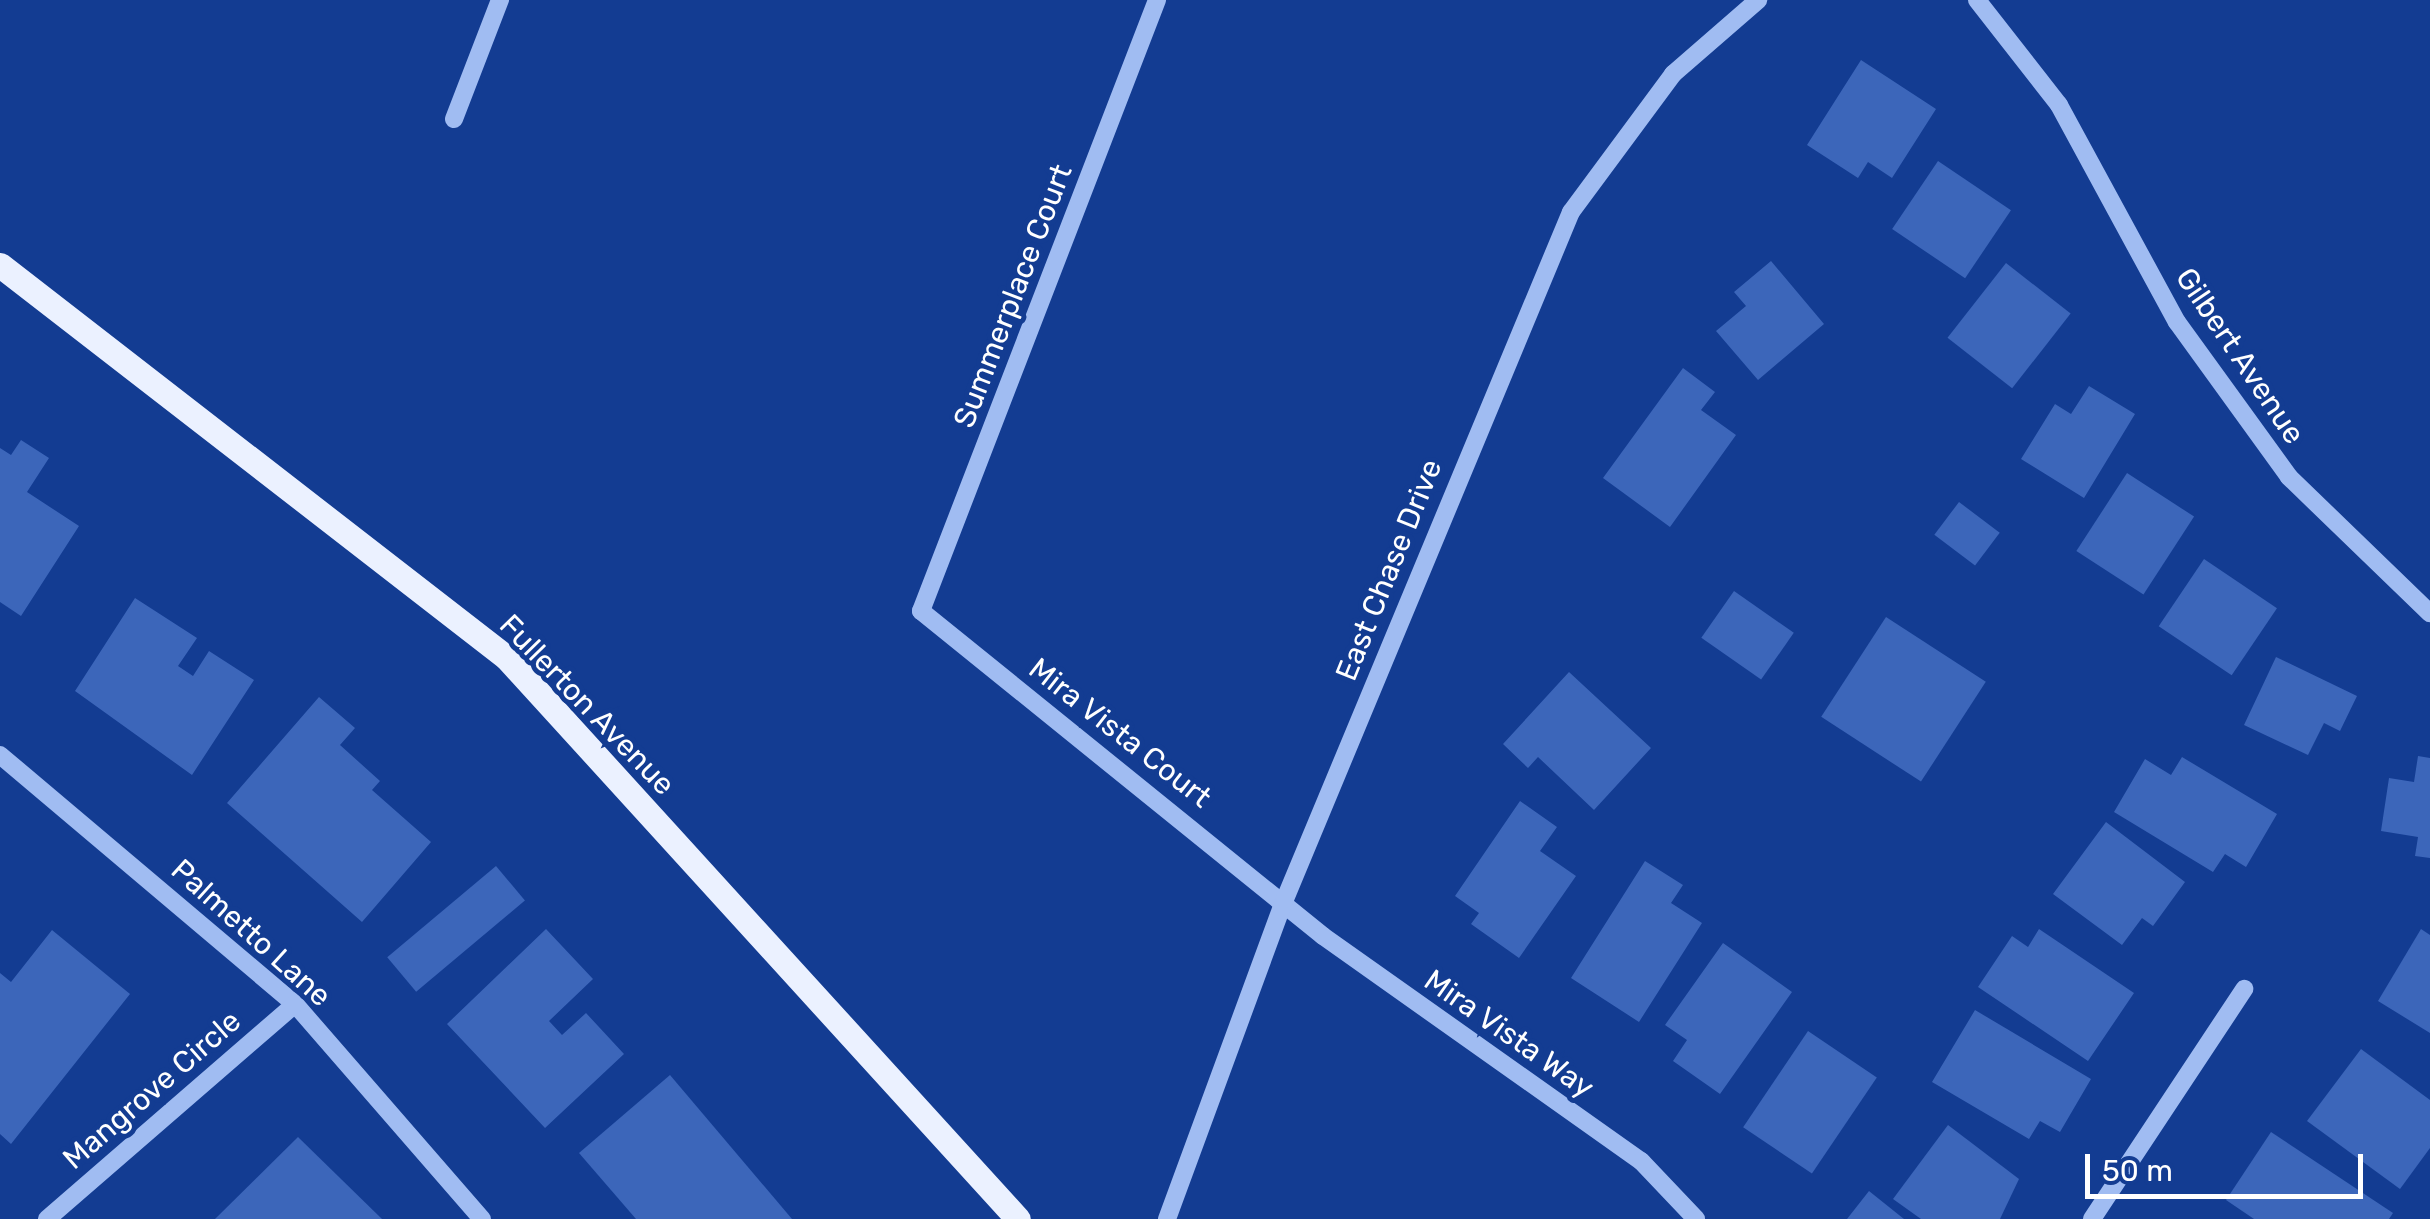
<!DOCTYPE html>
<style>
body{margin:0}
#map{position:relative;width:2430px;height:1219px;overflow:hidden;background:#133c92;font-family:Rubik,sans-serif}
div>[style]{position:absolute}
.building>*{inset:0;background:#3c66ba;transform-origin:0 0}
.minor>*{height:18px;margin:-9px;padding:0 9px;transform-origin:9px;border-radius:9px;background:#a0bcf2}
.major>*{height:25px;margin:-12.5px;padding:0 12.5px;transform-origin:12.5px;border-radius:12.5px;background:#ebf1ff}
span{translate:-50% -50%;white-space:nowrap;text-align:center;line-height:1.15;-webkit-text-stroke:10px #133c92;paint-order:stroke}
.street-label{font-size:30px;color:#fff}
.scale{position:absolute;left:2085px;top:1154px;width:278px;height:45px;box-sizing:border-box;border:5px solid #fff;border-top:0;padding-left:12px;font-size:30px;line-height:35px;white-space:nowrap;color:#fff;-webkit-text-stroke:8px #133c92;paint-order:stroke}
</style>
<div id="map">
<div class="building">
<i style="clip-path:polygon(1861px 60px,1936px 109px,1892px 178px,1868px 162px,1858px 178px,1807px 145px)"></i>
<i style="left:1938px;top:161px;width:88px;height:82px;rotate:34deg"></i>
<i style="clip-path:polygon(1771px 261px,1824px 324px,1758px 380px,1716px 331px,1746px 306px,1734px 292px)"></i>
<i style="left:2006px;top:263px;width:82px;height:95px;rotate:38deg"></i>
<i style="clip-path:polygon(1683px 368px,1715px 392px,1701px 410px,1736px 435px,1670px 527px,1603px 478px)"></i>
<i style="clip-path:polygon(2089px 386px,2135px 414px,2084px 498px,2021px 459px,2055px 404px,2071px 414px)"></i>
<i style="clip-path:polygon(21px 440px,49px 458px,27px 492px,79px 526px,21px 616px,0 602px,0 448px,11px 455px)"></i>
<i style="left:2127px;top:473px;width:80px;height:93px;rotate:33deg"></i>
<i style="left:1959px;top:502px;width:51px;height:41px;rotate:37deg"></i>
<i style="left:2204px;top:559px;width:88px;height:81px;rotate:34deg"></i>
<i style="left:1734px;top:591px;width:73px;height:57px;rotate:35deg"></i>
<i style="clip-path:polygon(135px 598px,197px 638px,178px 666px,193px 676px,209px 651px,254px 680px,192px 775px,75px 691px)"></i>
<i style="left:1886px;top:617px;width:119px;height:119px;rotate:33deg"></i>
<i style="clip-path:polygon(2276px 657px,2357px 696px,2340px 731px,2324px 723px,2308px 755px,2244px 725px)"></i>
<i style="clip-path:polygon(1569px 672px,1651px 748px,1594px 810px,1538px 757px,1528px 768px,1503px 744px)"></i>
<i style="clip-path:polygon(319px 697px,355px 728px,340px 745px,380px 781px,372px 790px,431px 842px,362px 922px,227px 803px)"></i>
<i style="clip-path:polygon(2418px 756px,2430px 758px,2430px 858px,2415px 856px,2418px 837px,2381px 831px,2389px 778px,2414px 782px)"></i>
<i style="clip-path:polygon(2182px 757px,2277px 814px,2246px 867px,2225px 854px,2213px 872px,2114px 812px,2145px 759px,2171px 775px)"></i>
<i style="clip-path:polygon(1520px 801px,1557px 827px,1540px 851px,1576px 876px,1519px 958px,1471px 924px,1479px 913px,1455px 896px)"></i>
<i style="clip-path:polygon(2106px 822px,2185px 882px,2153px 926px,2142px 918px,2122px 945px,2053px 894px)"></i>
<i style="clip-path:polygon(1645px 861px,1683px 885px,1671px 903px,1702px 923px,1639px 1022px,1571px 978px)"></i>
<i style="left:496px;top:866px;width:45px;height:142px;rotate:50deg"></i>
<i style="clip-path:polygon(546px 929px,593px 979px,549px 1021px,562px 1035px,586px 1013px,624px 1054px,545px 1128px,447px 1024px)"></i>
<i style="clip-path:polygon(2039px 929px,2134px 993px,2088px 1061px,1978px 987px,2012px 936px,2028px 947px)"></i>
<i style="clip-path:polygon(2421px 929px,2430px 935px,2430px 1033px,2378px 1001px)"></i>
<i style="clip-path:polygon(52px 930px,130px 994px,11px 1144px,0 1134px,0 973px,11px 982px)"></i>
<i style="clip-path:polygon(1723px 943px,1792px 992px,1720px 1094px,1673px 1061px,1687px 1040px,1665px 1025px)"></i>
<i style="clip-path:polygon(1975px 1010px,2091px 1079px,2060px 1132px,2040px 1121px,2029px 1139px,1932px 1082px)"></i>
<i style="left:1808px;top:1031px;width:83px;height:116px;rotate:34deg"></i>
<i style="clip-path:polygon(2361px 1049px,2430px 1100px,2430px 1148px,2400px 1189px,2307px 1121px)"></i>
<i style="clip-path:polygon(670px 1075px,792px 1219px,636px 1219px,579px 1153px)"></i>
<i style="clip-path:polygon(1948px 1125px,2019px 1179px,2000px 1219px,1921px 1219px,1893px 1199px)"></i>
<i style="clip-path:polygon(2271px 1132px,2393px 1213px,2389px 1219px,2254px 1219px,2226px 1200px)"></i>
<i style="clip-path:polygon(298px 1137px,382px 1219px,215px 1219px)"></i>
<i style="clip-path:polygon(1869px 1191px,1904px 1219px,1847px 1219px)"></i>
</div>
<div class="minor">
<i style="left:1157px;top:0;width:655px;rotate:111.12deg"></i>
<i style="left:921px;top:611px;width:517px;rotate:38.95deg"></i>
<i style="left:1323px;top:936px;width:390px;rotate:35.3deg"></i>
<i style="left:1641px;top:1161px;width:80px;rotate:46.5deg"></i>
<i style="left:1977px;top:0;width:133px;rotate:52deg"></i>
<i style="left:2059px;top:105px;width:247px;rotate:61.5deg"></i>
<i style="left:2177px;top:322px;width:191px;rotate:54.1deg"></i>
<i style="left:2289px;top:477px;width:196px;rotate:44deg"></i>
<i style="left:454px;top:119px;width:128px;rotate:-68.9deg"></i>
<i style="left:0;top:755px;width:386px;rotate:40.2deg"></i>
<i style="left:295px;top:1004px;width:285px;rotate:49deg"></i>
<i style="left:47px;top:1219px;width:328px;rotate:-40.9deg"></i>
<i style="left:1167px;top:1219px;width:341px;rotate:-69.8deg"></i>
<i style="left:1285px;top:899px;width:744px;rotate:-67.4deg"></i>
<i style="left:1571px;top:212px;width:172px;rotate:-53.5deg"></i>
<i style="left:1673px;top:74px;width:113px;rotate:-41deg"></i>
<i style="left:2092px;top:1219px;width:276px;rotate:-56.5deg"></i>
</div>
<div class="major">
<i style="left:0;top:265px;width:640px;rotate:37.77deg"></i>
<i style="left:506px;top:657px;width:760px;rotate:47.67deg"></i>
</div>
<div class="street-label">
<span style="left:1013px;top:296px;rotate:-69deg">Summerplace Court</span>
<span style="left:2240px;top:356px;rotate:56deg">Gilbert Avenue</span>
<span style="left:1389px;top:570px;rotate:-68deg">East Chase Drive</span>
<span style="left:587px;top:705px;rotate:46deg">Fullerton Avenue</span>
<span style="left:1120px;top:733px;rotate:38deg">Mira Vista Court</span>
<span style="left:251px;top:933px;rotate:42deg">Palmetto Lane</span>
<span style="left:1509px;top:1034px;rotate:35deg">Mira Vista Way</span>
<span style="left:152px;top:1090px;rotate:-41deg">Mangrove Circle</span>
</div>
<div class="scale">50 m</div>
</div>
